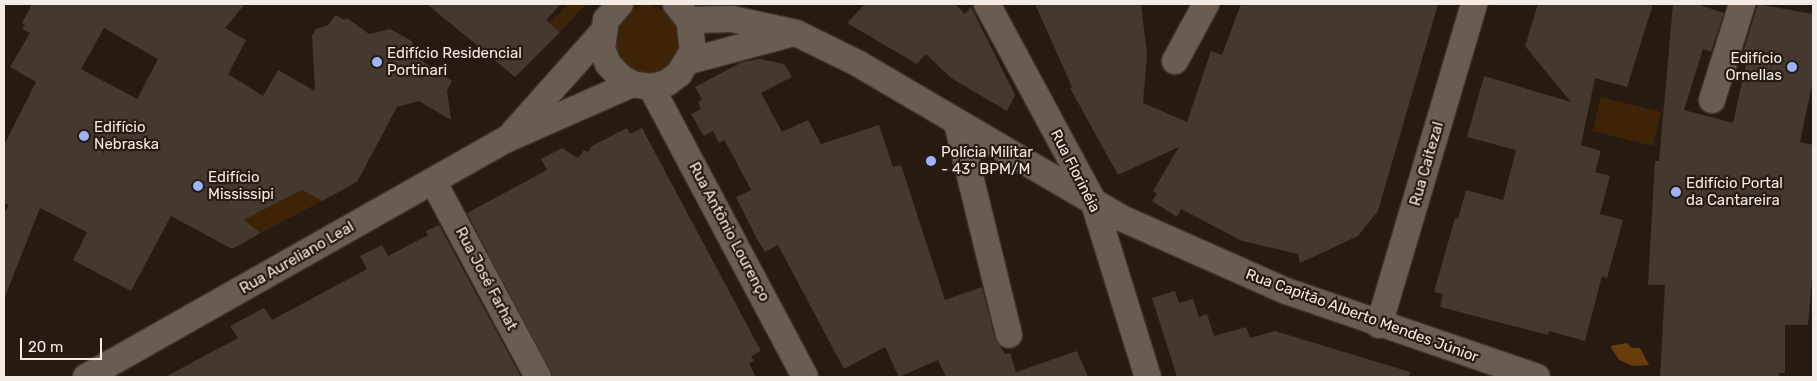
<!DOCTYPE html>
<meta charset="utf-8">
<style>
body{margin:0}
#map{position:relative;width:1817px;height:381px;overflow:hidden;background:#271b11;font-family:Rubik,sans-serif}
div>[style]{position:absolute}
.green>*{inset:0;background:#3e2306;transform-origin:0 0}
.water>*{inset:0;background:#683c0c}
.building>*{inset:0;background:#45382e}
.roads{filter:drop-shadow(1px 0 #3d342e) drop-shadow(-1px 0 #3d342e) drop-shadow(0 1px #3d342e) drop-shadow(0 -1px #3d342e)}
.minor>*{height:26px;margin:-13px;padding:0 13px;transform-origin:13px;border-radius:13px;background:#6a5c51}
.dots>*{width:14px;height:14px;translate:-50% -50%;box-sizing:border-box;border:2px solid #271b11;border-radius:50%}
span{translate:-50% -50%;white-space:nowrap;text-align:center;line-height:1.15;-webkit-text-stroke:4.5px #271b11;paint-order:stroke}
.poi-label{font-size:15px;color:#f3ebe4}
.left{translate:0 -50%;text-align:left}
.right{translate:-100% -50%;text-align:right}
.street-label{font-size:15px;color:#f3ebe4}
.frame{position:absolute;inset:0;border:5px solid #f3ebe4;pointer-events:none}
.scale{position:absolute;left:20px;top:338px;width:82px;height:22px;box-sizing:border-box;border:2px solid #f3ebe4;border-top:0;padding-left:6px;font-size:15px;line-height:18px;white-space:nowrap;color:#f3ebe4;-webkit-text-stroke:4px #271b11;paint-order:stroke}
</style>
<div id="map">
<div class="green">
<i style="clip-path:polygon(568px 4px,586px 4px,560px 32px,550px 23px)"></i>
<i style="clip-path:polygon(646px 4px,669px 12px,677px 21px,684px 43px,666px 72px,643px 77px,615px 58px,612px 34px,623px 13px)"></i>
<i style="left:1601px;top:97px;width:62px;height:35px;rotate:14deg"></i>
<i style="clip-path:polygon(302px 190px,322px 201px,261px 233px,244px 220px)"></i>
</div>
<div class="water">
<i style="clip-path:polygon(1627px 343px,1632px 348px,1640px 348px,1649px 365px,1633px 366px,1619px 360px,1610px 346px)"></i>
</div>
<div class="building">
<i style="clip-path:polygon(evenodd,32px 4px,245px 4px,225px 28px,246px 40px,228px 74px,263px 96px,278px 70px,315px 91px,312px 36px,316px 29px,328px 25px,336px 15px,344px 20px,347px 18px,369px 34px,390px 29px,412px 41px,415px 56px,452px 81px,447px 90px,451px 120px,419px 101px,397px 107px,357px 182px,322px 201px,302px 190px,244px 220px,261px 233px,232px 249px,171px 216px,131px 291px,73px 260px,87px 232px,40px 208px,4px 299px,4px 213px,9px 205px,4px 203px,4px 145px,36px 82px,10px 67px,30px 33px,22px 29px,25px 25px,22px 23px,32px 4px,104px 28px,158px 59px,137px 99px,81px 69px,104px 28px)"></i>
<i style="clip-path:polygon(427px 4px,561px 4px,546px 20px,560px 32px,515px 77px)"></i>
<i style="clip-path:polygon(865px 4px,955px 4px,965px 14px,971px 7px,1015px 95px,1007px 111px,951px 78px,926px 54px,917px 64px,847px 23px)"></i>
<i style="clip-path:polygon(1035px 4px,1141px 4px,1147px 54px,1143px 103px,1187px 122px,1211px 51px,1222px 55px,1241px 4px,1438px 4px,1378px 211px,1358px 236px,1300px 263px,1298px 254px,1242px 241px,1181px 209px,1177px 217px,1152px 201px,1157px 194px,1153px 191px,1179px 147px,1118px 175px,1070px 88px,1072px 87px)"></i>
<i style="clip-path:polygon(1538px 4px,1653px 4px,1627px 87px,1595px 78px,1581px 145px,1601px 151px,1595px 172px,1610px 176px,1600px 214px,1623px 220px,1607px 278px,1602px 276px,1585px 341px,1549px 331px,1548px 335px,1440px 307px,1443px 294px,1434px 292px,1455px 218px,1458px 219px,1466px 190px,1503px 200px,1516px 150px,1467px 137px,1484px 76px,1571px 102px,1525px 46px)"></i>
<i style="clip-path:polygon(1673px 4px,1697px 4px,1724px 13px,1711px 52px,1703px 49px,1684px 110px,1733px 123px,1746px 64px,1740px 62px,1758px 4px,1813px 14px,1813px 80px,1800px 142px,1813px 145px,1813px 264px,1808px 325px,1785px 325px,1785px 373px,1779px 373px,1779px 377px,1660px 377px,1665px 285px,1648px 285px,1655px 161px,1659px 161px)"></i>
<i style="clip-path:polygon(759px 59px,784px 64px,792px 77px,761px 93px,782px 132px,808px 120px,821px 144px,879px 125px,893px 167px,901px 165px,945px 300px,982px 287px,995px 339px,1005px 354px,1010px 353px,1016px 372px,1077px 351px,1088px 377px,946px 377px,938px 360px,899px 377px,885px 347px,844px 369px,778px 245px,765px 252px,757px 239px,736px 197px,751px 190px,731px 152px,724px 140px,719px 143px,713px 131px,704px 136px,691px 114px,701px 109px,698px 102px,702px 100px,695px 87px,742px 62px)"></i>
<i style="clip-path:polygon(627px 128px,630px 134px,642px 128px,761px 351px,751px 356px,754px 361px,749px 363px,756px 377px,553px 377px,467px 213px,547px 170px,541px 159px,562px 148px,578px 158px,584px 150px,588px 152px,592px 146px)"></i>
<i style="clip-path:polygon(439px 225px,521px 377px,165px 377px,238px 338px,230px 326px,264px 308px,272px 320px,367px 269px,360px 256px,382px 245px,388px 256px,428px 235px,426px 231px)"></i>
<i style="clip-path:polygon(1175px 291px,1179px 303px,1193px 299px,1199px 317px,1207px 314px,1214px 336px,1246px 327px,1250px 338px,1275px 331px,1410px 372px,1409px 377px,1177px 377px,1152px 298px)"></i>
</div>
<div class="roads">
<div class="minor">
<i style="left:620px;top:4px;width:21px;rotate:131deg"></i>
<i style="left:606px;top:20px;width:29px;rotate:98deg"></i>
<i style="left:602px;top:49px;width:16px;rotate:68deg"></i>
<i style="left:608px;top:64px;width:16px;rotate:47deg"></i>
<i style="left:619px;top:76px;width:15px;rotate:32deg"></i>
<i style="left:632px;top:84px;width:19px;rotate:9deg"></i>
<i style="left:651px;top:87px;width:16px;rotate:-14deg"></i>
<i style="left:667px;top:83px;width:15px;rotate:-37deg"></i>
<i style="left:679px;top:74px;width:27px;rotate:-59deg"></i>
<i style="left:693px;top:51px;width:31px;rotate:-97deg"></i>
<i style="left:689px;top:20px;width:21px;rotate:-129deg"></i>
<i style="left:987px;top:4px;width:226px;rotate:61.7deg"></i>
<i style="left:1094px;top:203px;width:182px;rotate:72.8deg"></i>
<i style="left:689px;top:20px;width:43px;rotate:-1.3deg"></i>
<i style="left:732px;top:19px;width:66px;rotate:12.3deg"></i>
<i style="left:796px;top:33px;width:70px;rotate:26.2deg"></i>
<i style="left:859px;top:64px;width:304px;rotate:30.4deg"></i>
<i style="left:1121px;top:218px;width:180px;rotate:23.9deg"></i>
<i style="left:1286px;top:291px;width:265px;rotate:18.9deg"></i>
<i style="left:689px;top:61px;width:105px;rotate:-15deg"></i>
<i style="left:1175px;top:61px;width:65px;rotate:-61.5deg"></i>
<i style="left:651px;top:87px;width:328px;rotate:62deg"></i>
<i style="left:1712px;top:100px;width:101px;rotate:-72.6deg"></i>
<i style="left:957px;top:123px;width:218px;rotate:76.2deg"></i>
<i style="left:513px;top:133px;width:134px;rotate:-48.3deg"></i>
<i style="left:433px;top:181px;width:222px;rotate:61.8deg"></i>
<i style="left:1379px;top:325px;width:335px;rotate:-73.5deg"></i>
<i style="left:86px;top:377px;width:484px;rotate:-29.5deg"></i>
<i style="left:507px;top:139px;width:137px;rotate:-23.7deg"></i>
</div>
</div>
<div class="dots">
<i style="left:377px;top:62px;background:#9eb3fd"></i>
<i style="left:1792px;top:67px;background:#9eb3fd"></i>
<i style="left:84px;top:136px;background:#9eb3fd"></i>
<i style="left:931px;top:161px;background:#9eb3fd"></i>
<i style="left:198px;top:186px;background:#9eb3fd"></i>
<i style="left:1676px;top:192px;background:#9eb3fd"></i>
</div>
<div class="poi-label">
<span class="left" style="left:387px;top:62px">Edifício Residencial<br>Portinari</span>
<span class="right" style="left:1782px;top:67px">Edifício<br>Ornellas</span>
<span class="left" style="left:94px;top:136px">Edifício<br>Nebraska</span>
<span class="left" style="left:941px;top:161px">Polícia Militar<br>- 43º BPM/M</span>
<span class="left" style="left:208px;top:186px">Edifício<br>Mississipi</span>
<span class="left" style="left:1686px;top:192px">Edifício Portal<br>da Cantareira</span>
</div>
<div class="street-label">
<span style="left:1427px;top:164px;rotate:-74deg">Rua Caitezal</span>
<span style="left:1075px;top:171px;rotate:63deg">Rua Florinéia</span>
<span style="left:729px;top:232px;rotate:62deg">Rua Antônio Lourenço</span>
<span style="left:297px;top:258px;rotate:-30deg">Rua Aureliano Leal</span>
<span style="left:486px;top:279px;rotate:62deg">Rua José Farhat</span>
<span style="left:1362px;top:316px;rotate:20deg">Rua Capitão Alberto Mendes Júnior</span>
</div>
<div class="frame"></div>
<div class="scale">20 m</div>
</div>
